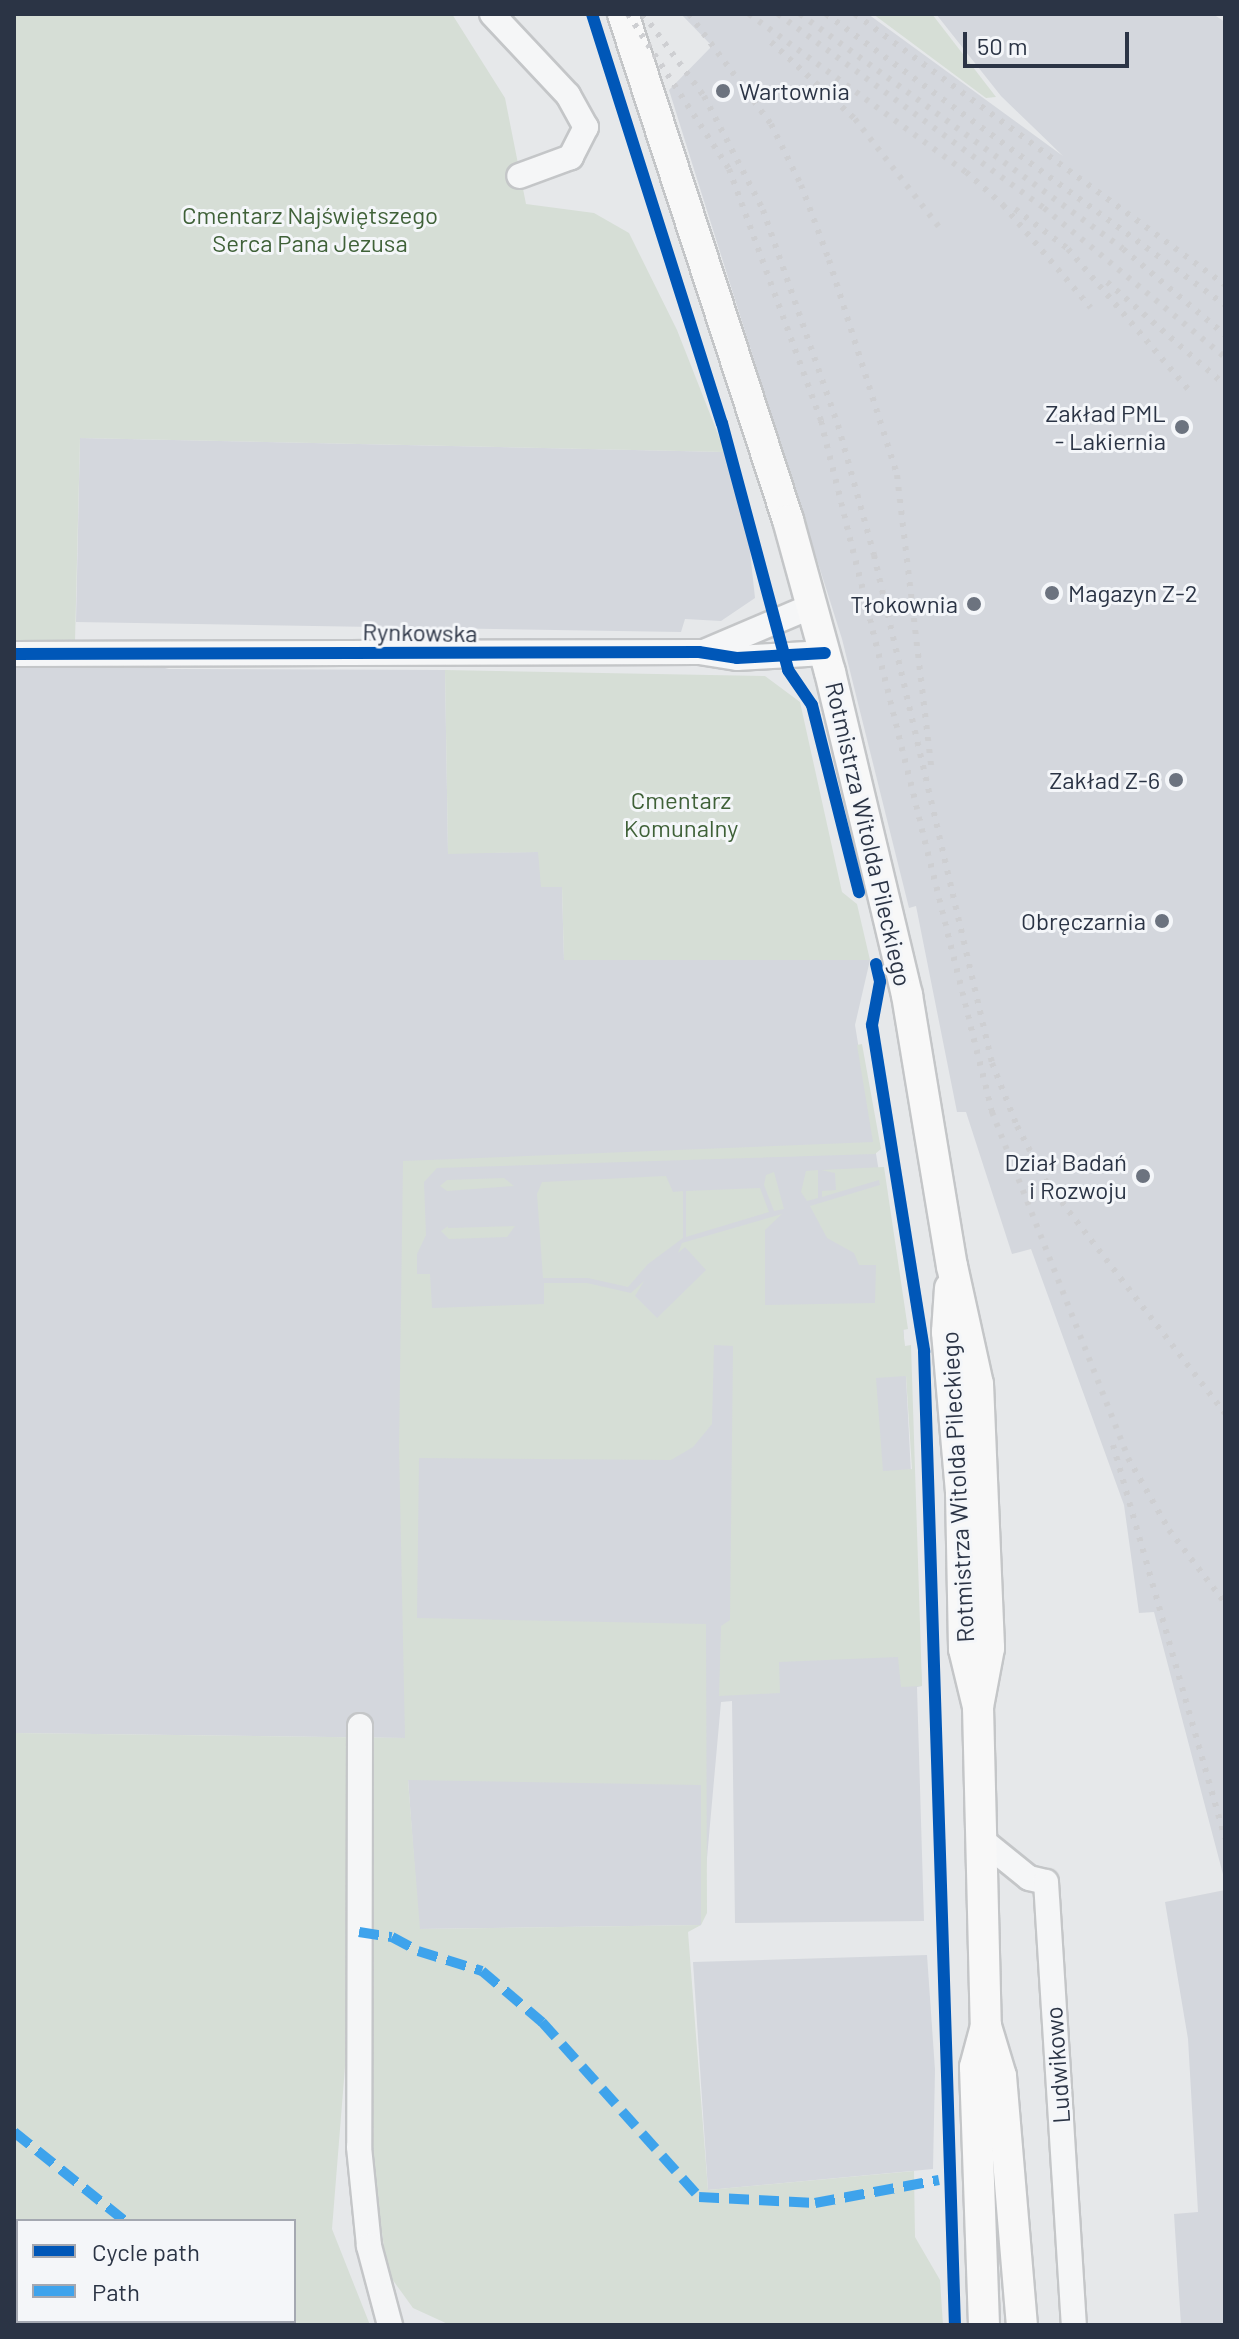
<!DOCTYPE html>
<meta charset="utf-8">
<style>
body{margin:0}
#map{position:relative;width:1239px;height:2339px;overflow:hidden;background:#e6e8ea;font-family:Barlow,sans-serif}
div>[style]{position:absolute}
.built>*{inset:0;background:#d4d7dd}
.green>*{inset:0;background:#d6ded6}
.roads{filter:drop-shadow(2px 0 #c4c6c8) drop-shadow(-2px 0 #c4c6c8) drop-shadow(0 2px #c4c6c8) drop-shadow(0 -2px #c4c6c8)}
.minor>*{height:24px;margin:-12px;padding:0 12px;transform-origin:12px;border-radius:12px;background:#f5f6f7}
.major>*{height:30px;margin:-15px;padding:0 15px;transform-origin:15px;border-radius:15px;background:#f8f8f8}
.rail>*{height:6px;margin-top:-3px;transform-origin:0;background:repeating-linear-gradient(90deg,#cecfd2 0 4px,transparent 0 12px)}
.quiet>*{height:10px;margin-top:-5px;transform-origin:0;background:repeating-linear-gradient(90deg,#3ea3ec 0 20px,transparent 0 30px)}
.cycleway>*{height:12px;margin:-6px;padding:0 6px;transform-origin:6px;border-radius:6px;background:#0057b8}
.dots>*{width:22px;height:22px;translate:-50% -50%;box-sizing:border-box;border:4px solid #f4f6f9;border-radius:50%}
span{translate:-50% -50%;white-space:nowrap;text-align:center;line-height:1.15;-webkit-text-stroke:6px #f4f6f9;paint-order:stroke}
.poi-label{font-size:24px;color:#2b3445}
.left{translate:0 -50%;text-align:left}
.right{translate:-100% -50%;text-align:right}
.park-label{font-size:24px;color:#3f6138}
.street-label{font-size:24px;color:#2b3445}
.frame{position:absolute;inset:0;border:16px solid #2b3445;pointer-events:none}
.legend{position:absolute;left:16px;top:2219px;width:280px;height:104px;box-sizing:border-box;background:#f4f6f9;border:2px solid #a4a8b1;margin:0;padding:10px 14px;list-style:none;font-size:24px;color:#2b3445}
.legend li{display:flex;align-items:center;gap:16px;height:40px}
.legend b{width:40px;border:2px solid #a4a8b1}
.scale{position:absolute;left:963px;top:32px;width:166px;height:36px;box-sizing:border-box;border:4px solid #2b3445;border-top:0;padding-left:10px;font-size:24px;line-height:28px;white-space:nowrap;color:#2b3445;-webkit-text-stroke:6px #f4f6f9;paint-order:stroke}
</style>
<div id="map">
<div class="built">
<i style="clip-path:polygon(681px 14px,868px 14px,1063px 156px,1001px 96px,936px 14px,1213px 14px,1225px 22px,1225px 1882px,1154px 1612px,1139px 1613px,1124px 1505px,1031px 1249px,1012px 1254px,966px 1112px,957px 1112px,916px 906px,909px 908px,842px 639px,669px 90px,712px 46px)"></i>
<i style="clip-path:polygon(80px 438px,725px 452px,749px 542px,755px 598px,721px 621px,685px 619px,681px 632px,76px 622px)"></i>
<i style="clip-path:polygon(14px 649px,85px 649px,169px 669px,445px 670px,448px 853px,538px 852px,562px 887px,564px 960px,870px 960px,855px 1025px,903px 1319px,922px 1686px,917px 1687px,924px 1921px,735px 1923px,732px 1701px,721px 1702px,701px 1925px,419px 1929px,405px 1738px,14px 1733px)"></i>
<i style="clip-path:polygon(1225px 1890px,1225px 2325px,1181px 2325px,1174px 2214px,1198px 2212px,1188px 2039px,1165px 1902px)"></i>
<i style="clip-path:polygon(927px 1955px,935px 2070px,933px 2169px,708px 2190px,693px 1962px)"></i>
</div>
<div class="green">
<i style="clip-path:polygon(14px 14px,452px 14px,505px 98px,526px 204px,594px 213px,629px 233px,677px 330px,725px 452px,80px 438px,75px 642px,14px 640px)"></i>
<i style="clip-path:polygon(873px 14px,932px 14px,996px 97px,986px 98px)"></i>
<i style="clip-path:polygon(445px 670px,765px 676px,800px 702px,842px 892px,857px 904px,870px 960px,564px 960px,562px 887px,541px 887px,538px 852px,448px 854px)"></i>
<i style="clip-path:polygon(evenodd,862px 1044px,881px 1149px,875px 1154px,437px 1168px,424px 1182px,426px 1235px,417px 1254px,417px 1274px,430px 1274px,432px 1308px,544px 1304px,544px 1283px,587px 1283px,631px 1293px,644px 1281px,635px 1296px,657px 1318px,706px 1270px,685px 1247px,678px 1253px,682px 1243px,782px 1214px,765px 1230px,765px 1305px,875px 1303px,876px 1265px,859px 1265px,854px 1253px,827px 1238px,810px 1206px,880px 1185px,879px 1180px,822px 1197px,822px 1191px,836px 1190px,835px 1173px,821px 1170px,884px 1167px,908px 1329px,903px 1330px,905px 1346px,911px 1345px,922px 1686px,901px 1687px,898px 1657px,779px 1662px,780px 1693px,719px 1696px,721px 1626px,730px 1620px,733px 1346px,714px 1345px,712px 1424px,693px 1447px,671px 1460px,419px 1458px,417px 1618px,706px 1624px,707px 1913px,701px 1925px,688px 1932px,708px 2190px,914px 2171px,915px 2237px,940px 2280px,943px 2325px,450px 2325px,413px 2308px,387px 2272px,368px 2121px,370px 1755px,332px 2229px,370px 2325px,14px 2325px,14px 1733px,405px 1738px,399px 1447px,403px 1161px,873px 1142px,857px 1045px,862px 1044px,906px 1376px,912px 1469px,883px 1471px,876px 1378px,906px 1376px,862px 1044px,408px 1780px,701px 1785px,701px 1925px,420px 1929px,408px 1780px,862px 1044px,18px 2221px,294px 2221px,294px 2321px,18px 2321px,18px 2221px)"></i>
<i style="clip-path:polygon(818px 1170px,818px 1198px,807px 1201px,801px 1192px,806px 1171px)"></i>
<i style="clip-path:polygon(774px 1172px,784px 1209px,774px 1211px,764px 1185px,766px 1175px)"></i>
<i style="clip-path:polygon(666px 1176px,673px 1192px,683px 1191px,683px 1238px,648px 1264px,628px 1287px,588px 1278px,543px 1278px,537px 1194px,542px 1182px)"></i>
<i style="clip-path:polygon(504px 1178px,514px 1186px,447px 1191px,440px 1186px,447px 1180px)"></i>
<i style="clip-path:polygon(760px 1188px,769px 1212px,686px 1237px,686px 1191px)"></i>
<i style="clip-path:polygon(448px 1226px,448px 1228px,515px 1226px,507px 1237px,449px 1239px,441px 1231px)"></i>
</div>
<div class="roads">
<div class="minor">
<i style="left:492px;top:14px;width:111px;rotate:46.8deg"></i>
<i style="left:568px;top:95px;width:37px;rotate:61deg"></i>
<i style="left:586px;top:127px;width:34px;rotate:117deg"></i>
<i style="left:571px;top:157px;width:55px;rotate:159.9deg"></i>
<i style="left:706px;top:651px;width:115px;rotate:-23deg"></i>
<i style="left:14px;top:654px;width:685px;rotate:-0.17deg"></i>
<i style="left:699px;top:652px;width:38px;rotate:9deg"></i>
<i style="left:737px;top:658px;width:88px;rotate:-3.3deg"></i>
<i style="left:360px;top:1726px;width:421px;rotate:90.1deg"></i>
<i style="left:359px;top:2147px;width:100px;rotate:84.2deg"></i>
<i style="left:369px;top:2246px;width:82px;rotate:75.1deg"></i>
<i style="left:982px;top:1840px;width:60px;rotate:39deg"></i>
<i style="left:1029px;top:1878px;width:17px;rotate:13deg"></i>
<i style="left:1046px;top:1882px;width:444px;rotate:86.4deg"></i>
</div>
<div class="major">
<i style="left:623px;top:14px;width:532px;rotate:71.94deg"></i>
<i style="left:788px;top:520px;width:158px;rotate:74.6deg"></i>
<i style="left:830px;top:672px;width:332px;rotate:76.6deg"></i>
<i style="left:907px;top:995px;width:275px;rotate:80.6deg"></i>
<i style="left:952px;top:1266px;width:121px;rotate:77.6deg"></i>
<i style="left:978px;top:1384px;width:264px;rotate:87.6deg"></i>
<i style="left:989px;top:1648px;width:60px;rotate:100.6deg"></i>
<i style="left:950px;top:1288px;width:44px;rotate:93.9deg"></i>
<i style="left:947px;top:1332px;width:161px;rotate:85deg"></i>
<i style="left:961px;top:1492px;width:157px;rotate:88.9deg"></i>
<i style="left:964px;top:1649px;width:60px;rotate:76.4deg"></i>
<i style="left:978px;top:1707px;width:319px;rotate:88.6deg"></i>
<i style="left:986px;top:2026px;width:52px;rotate:73.3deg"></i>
<i style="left:1001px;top:2076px;width:250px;rotate:85.2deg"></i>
<i style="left:984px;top:2325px;width:258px;rotate:-92deg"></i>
<i style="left:975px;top:2067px;width:42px;rotate:-75deg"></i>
</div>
</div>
<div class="rail">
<i style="left:628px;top:14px;width:185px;rotate:56.9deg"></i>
<i style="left:729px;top:169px;width:268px;rotate:69.9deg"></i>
<i style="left:821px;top:421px;width:712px;rotate:76.1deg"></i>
<i style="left:992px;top:1112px;width:372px;rotate:68.5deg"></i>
<i style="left:1128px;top:1458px;width:83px;rotate:60.3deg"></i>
<i style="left:1169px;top:1530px;width:92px;rotate:52.5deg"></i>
<i style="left:643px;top:14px;width:102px;rotate:53.4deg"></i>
<i style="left:704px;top:96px;width:128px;rotate:62.6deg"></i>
<i style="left:763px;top:210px;width:228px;rotate:70.8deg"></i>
<i style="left:838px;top:425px;width:135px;rotate:74.5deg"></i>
<i style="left:874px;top:555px;width:522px;rotate:76.92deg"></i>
<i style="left:992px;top:1063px;width:68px;rotate:68.4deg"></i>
<i style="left:1017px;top:1126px;width:64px;rotate:62.2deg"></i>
<i style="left:1047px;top:1183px;width:291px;rotate:52.3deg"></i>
<i style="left:689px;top:14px;width:137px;rotate:53.3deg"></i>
<i style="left:771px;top:124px;width:68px;rotate:63.8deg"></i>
<i style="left:801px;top:185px;width:80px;rotate:69.5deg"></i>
<i style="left:829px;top:260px;width:225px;rotate:72.4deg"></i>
<i style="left:897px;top:475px;width:293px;rotate:83.3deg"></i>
<i style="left:749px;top:14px;width:268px;rotate:36.1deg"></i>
<i style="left:966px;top:172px;width:50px;rotate:41.7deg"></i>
<i style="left:1003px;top:205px;width:135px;rotate:49.5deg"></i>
<i style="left:778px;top:14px;width:329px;rotate:36.1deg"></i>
<i style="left:1044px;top:208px;width:234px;rotate:39.5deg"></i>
<i style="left:800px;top:14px;width:399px;rotate:36deg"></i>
<i style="left:1123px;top:249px;width:133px;rotate:40.1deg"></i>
<i style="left:826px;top:14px;width:494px;rotate:36.1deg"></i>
<i style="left:855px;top:14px;width:459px;rotate:36.2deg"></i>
<i style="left:771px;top:42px;width:114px;rotate:42.5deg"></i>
<i style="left:855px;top:119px;width:138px;rotate:52.1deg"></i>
<i style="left:1015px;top:209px;width:66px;rotate:37deg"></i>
<i style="left:1068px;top:249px;width:186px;rotate:49.4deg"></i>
<i style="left:1107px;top:282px;width:157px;rotate:41.1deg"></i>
<i style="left:1113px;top:1445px;width:409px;rotate:74.1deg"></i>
</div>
<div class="quiet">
<i style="left:359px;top:1932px;width:33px;rotate:9deg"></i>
<i style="left:392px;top:1937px;width:30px;rotate:28deg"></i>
<i style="left:418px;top:1951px;width:67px;rotate:17.4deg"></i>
<i style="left:482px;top:1971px;width:79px;rotate:40.4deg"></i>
<i style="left:542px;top:2022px;width:235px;rotate:48.1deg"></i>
<i style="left:699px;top:2197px;width:116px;rotate:3deg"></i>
<i style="left:815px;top:2203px;width:126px;rotate:-10.5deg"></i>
<i style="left:14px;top:2132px;width:142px;rotate:38.7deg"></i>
<i style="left:250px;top:2321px;width:6px;rotate:39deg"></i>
</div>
<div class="cycleway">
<i style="left:592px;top:14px;width:429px;rotate:72.4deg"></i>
<i style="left:722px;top:423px;width:256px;rotate:75deg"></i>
<i style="left:788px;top:670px;width:42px;rotate:55.6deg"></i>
<i style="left:812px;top:705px;width:193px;rotate:75.9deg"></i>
<i style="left:14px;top:654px;width:685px;rotate:-0.17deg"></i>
<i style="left:699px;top:652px;width:38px;rotate:9deg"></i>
<i style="left:737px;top:658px;width:88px;rotate:-3.3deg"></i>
<i style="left:876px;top:964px;width:18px;rotate:77deg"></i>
<i style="left:880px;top:982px;width:44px;rotate:100.5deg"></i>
<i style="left:872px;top:1025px;width:330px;rotate:80.9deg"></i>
<i style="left:924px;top:1351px;width:974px;rotate:88.18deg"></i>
</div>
<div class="dots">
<i style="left:723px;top:91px;background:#6c737f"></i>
<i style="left:1182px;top:427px;background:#6c737f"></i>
<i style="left:1052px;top:593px;background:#6c737f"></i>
<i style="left:974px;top:604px;background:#6c737f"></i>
<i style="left:1176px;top:780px;background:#6c737f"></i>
<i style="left:1162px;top:921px;background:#6c737f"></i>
<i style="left:1143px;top:1176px;background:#6c737f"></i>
</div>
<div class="poi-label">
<span class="left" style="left:739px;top:91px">Wartownia</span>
<span class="right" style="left:1166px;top:427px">Zakład PML<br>- Lakiernia</span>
<span class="left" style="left:1068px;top:593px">Magazyn Z-2</span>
<span class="right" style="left:958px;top:604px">Tłokownia</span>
<span class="right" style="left:1160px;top:780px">Zakład Z-6</span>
<span class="right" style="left:1146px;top:921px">Obręczarnia</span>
<span class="right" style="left:1127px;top:1176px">Dział Badań<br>i Rozwoju</span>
</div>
<div class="park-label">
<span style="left:310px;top:229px">Cmentarz Najświętszego<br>Serca Pana Jezusa</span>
<span style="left:681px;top:814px">Cmentarz<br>Komunalny</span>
</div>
<div class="street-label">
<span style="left:420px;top:632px;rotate:1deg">Rynkowska</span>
<span style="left:869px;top:834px;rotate:77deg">Rotmistrza Witolda Pileckiego</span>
<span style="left:957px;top:1487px;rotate:-93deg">Rotmistrza Witolda Pileckiego</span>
<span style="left:1057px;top:2065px;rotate:-94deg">Ludwikowo</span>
</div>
<div class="frame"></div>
<ul class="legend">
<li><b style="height:10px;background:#0057b8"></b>Cycle path</li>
<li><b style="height:10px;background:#3ea3ec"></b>Path</li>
</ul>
<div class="scale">50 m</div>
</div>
